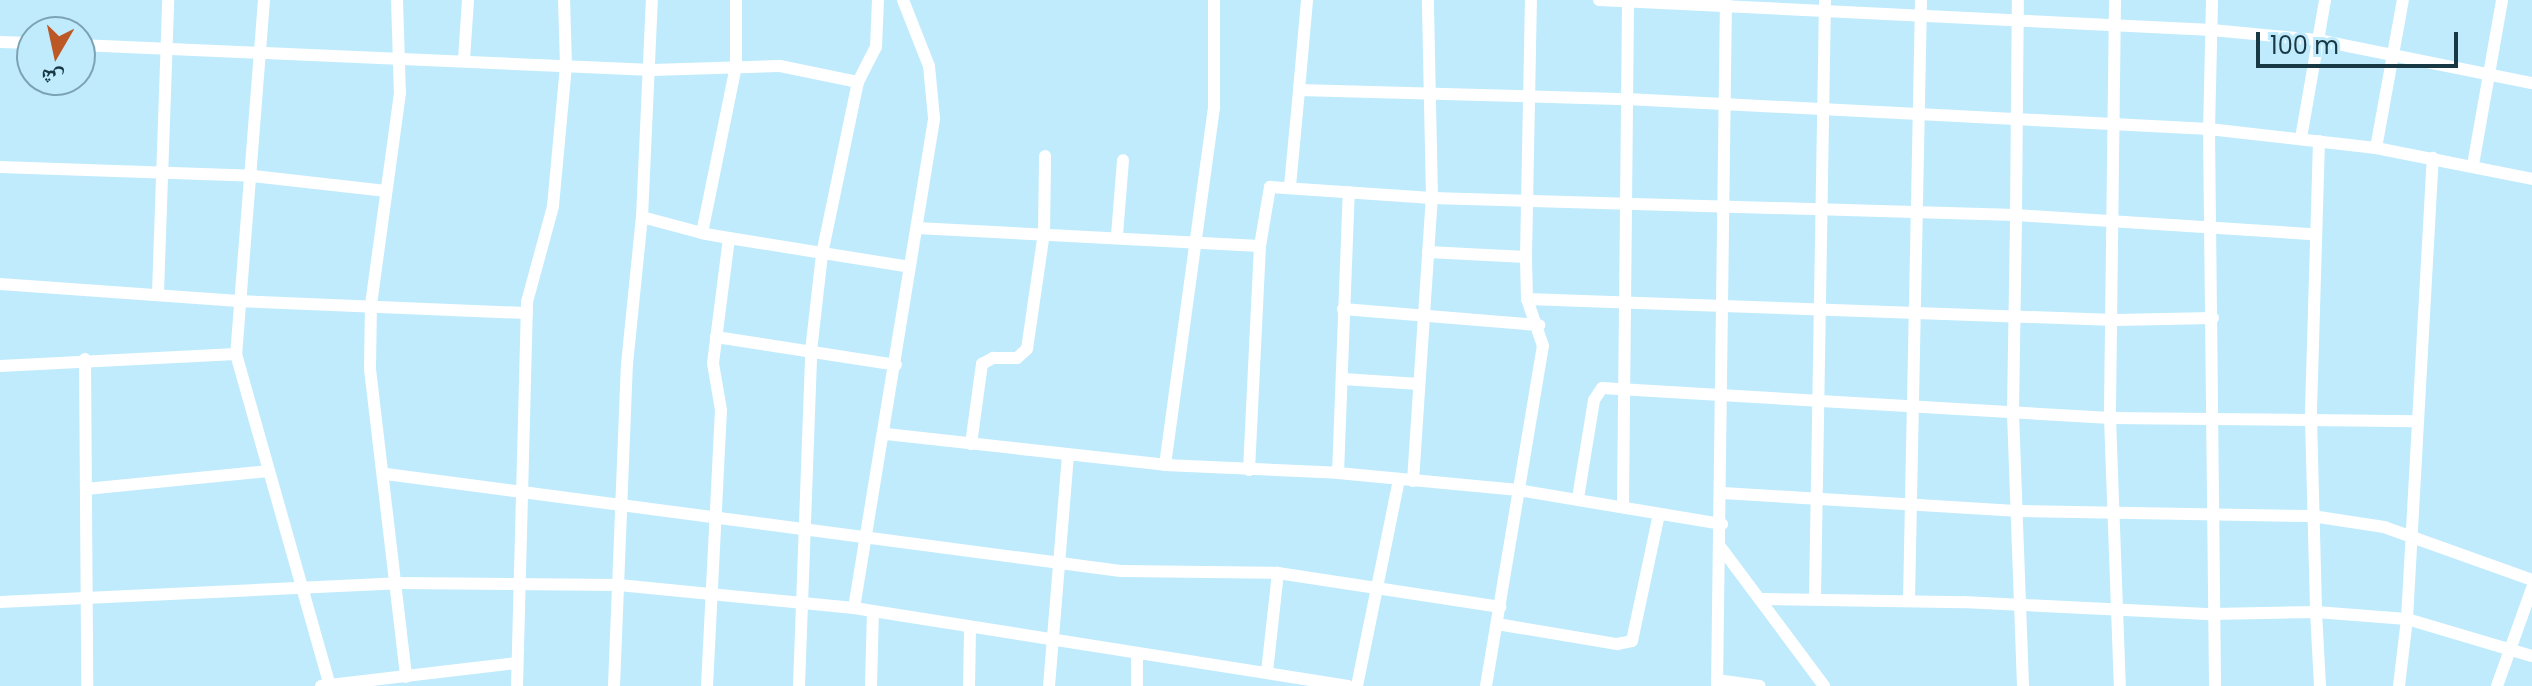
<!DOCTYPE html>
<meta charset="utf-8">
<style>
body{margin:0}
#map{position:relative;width:2532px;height:686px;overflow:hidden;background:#bfebfd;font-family:Poppins,"Noto Naskh Arabic",sans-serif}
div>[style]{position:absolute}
.minor>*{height:12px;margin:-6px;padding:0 6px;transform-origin:6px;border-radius:6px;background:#fff}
span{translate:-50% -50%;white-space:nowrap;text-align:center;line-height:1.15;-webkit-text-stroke:8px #bfebfd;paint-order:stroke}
.north{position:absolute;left:16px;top:16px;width:80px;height:80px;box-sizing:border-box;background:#bfebfd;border:2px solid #7ca3b3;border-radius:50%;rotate:189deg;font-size:22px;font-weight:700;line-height:32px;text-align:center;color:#183844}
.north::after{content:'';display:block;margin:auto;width:28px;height:36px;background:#bc5825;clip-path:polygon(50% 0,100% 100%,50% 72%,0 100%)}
.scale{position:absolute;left:2256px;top:32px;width:202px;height:36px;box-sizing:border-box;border:4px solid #183844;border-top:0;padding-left:10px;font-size:24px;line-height:28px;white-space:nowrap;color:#183844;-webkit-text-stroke:6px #bfebfd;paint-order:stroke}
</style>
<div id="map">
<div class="minor">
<i style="left:264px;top:0;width:355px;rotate:94.5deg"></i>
<i style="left:236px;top:354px;width:345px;rotate:74.2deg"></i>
<i style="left:397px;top:0;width:93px;rotate:88.2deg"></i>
<i style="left:400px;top:93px;width:213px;rotate:97.8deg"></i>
<i style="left:371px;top:304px;width:65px;rotate:90.9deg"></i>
<i style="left:370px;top:369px;width:310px;rotate:83.3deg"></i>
<i style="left:1599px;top:0;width:614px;rotate:2.8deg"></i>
<i style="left:2212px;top:30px;width:106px;rotate:5.4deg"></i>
<i style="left:2318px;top:40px;width:218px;rotate:11.4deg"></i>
<i style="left:2115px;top:0;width:418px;rotate:90.7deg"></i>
<i style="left:2110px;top:418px;width:268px;rotate:87.9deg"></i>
<i style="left:2212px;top:0;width:129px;rotate:91.3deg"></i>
<i style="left:2209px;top:129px;width:557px;rotate:89.38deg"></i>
<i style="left:0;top:42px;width:32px;rotate:2deg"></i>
<i style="left:80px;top:45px;width:573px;rotate:2.5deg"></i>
<i style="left:652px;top:70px;width:128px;rotate:-1.8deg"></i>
<i style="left:780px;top:66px;width:80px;rotate:11.6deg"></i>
<i style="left:858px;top:82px;width:39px;rotate:-63deg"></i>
<i style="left:876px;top:47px;width:47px;rotate:-87.6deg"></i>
<i style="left:464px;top:60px;width:60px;rotate:-86.2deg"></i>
<i style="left:1299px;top:90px;width:90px;rotate:-84.9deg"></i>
<i style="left:2301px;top:138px;width:140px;rotate:-80.1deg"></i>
<i style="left:2319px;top:141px;width:277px;rotate:91.7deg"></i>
<i style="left:2311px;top:418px;width:194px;rotate:88.5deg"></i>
<i style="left:2316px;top:612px;width:91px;rotate:4.4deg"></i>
<i style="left:2407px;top:619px;width:462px;rotate:-86.8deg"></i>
<i style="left:2376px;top:148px;width:150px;rotate:-79.7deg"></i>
<i style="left:2473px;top:165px;width:168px;rotate:-80deg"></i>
<i style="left:0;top:167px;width:253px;rotate:2deg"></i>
<i style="left:253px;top:176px;width:134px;rotate:6.4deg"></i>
<i style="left:1290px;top:186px;width:96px;rotate:-84.6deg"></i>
<i style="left:1299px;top:90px;width:328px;rotate:1.6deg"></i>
<i style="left:1627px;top:99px;width:583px;rotate:2.95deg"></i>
<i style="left:2209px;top:129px;width:168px;rotate:6.5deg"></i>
<i style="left:2376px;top:148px;width:159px;rotate:11.2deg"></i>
<i style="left:642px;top:217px;width:62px;rotate:14.9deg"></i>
<i style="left:917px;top:228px;width:343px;rotate:3deg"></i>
<i style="left:1117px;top:235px;width:75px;rotate:-85.4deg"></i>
<i style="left:729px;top:238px;width:183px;rotate:9.1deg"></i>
<i style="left:1428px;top:252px;width:98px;rotate:2.9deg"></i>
<i style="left:0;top:284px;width:239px;rotate:4.1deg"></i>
<i style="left:238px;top:301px;width:289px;rotate:2.4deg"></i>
<i style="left:158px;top:293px;width:293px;rotate:-88deg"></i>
<i style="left:1527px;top:299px;width:588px;rotate:2.05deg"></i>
<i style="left:2115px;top:320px;width:98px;rotate:-1.2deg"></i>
<i style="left:1343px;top:309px;width:197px;rotate:4.7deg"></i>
<i style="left:716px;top:337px;width:182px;rotate:8.8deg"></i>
<i style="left:85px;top:359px;width:327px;rotate:89.6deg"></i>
<i style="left:0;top:366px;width:236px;rotate:-2.9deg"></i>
<i style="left:1343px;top:379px;width:76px;rotate:3.8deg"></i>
<i style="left:886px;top:434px;width:281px;rotate:6.3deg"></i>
<i style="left:1165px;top:465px;width:173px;rotate:2.6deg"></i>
<i style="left:1338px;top:473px;width:181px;rotate:5.4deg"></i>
<i style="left:1518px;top:490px;width:207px;rotate:9.5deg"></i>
<i style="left:971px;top:444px;width:81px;rotate:-82.2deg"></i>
<i style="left:982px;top:364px;width:13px;rotate:-29deg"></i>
<i style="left:993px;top:358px;width:24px"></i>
<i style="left:1017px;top:358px;width:13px;rotate:-42deg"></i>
<i style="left:1027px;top:349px;width:118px;rotate:-81.7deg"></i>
<i style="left:1044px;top:232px;width:76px;rotate:-89.2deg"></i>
<i style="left:1165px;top:465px;width:360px;rotate:-82.2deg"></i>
<i style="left:1214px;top:108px;width:108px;rotate:-90deg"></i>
<i style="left:1249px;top:470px;width:224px;rotate:-87.2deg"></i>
<i style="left:1260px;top:246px;width:60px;rotate:-80.4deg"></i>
<i style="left:1270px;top:187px;width:162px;rotate:3.9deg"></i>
<i style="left:1432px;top:198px;width:584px;rotate:1.67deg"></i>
<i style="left:2016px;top:215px;width:215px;rotate:-89.5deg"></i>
<i style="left:1338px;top:473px;width:281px;rotate:-87.8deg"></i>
<i style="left:386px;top:474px;width:741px;rotate:7.52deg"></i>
<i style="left:1121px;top:571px;width:157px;rotate:0.7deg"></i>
<i style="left:1278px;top:573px;width:225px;rotate:8.7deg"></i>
<i style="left:1413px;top:481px;width:284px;rotate:-86.2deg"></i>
<i style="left:1432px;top:198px;width:198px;rotate:-91.2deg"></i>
<i style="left:86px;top:489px;width:183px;rotate:-5.6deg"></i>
<i style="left:1723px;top:493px;width:297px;rotate:3.5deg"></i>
<i style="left:2019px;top:511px;width:293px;rotate:1deg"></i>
<i style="left:2312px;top:516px;width:73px;rotate:8.7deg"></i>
<i style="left:2384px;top:527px;width:157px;rotate:19.7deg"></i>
<i style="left:1578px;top:498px;width:99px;rotate:-80.7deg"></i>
<i style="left:1594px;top:400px;width:14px;rotate:-56deg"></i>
<i style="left:1602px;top:388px;width:509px;rotate:3.38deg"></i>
<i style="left:2110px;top:418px;width:306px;rotate:0.6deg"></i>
<i style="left:1623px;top:507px;width:507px;rotate:-89.43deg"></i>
<i style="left:1722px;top:549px;width:171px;rotate:53.3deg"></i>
<i style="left:1815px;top:598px;width:598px;rotate:-89.04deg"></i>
<i style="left:1761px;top:599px;width:202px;rotate:0.9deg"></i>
<i style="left:1963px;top:602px;width:249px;rotate:2.8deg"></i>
<i style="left:2212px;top:614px;width:104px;rotate:-1.1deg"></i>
<i style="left:2316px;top:612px;width:74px;rotate:86.9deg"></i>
<i style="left:1909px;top:600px;width:600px;rotate:-88.85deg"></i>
<i style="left:0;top:602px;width:398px;rotate:-2.7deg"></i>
<i style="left:398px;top:583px;width:221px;rotate:0.5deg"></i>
<i style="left:619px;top:585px;width:236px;rotate:5.6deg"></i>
<i style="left:854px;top:608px;width:500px;rotate:8.97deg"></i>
<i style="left:854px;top:608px;width:496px;rotate:-80.7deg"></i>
<i style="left:934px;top:118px;width:52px;rotate:-95.5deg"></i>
<i style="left:929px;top:66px;width:71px;rotate:-111.5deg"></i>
<i style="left:1497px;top:624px;width:122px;rotate:9.5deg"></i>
<i style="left:1617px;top:644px;width:15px;rotate:-11deg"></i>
<i style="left:1632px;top:641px;width:130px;rotate:-78deg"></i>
<i style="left:1137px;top:653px;width:33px;rotate:90deg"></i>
<i style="left:1267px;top:672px;width:100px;rotate:-83.7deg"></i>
<i style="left:1717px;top:680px;width:43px;rotate:7.9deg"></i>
<i style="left:321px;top:686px;width:197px;rotate:-6.7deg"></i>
<i style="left:517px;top:686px;width:384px;rotate:-88.5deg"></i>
<i style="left:527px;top:302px;width:99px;rotate:-74.8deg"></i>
<i style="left:553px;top:206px;width:141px;rotate:-84.7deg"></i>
<i style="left:566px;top:66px;width:66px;rotate:-91.7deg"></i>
<i style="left:614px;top:686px;width:322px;rotate:-87.7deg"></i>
<i style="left:627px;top:364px;width:148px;rotate:-84.2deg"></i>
<i style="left:642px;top:217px;width:217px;rotate:-87.4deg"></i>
<i style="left:707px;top:686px;width:276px;rotate:-87.1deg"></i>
<i style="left:721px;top:410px;width:48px;rotate:-99.7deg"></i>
<i style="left:713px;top:363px;width:126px;rotate:-82.7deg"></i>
<i style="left:729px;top:238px;width:27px;rotate:-170deg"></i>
<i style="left:702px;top:233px;width:170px;rotate:-78.5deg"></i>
<i style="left:736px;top:66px;width:66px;rotate:-90deg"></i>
<i style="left:799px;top:686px;width:335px;rotate:-87.9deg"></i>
<i style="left:811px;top:351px;width:98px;rotate:-83.5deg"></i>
<i style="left:822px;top:254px;width:176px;rotate:-78.2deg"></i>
<i style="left:871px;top:686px;width:75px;rotate:-88.5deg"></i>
<i style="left:969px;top:686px;width:59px;rotate:-89deg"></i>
<i style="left:1049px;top:686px;width:232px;rotate:-85.3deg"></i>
<i style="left:1357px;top:686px;width:210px;rotate:-78.5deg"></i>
<i style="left:1486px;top:686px;width:345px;rotate:-80.5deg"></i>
<i style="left:1543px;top:346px;width:50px;rotate:-108.8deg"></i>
<i style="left:1527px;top:299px;width:42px;rotate:-91.4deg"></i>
<i style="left:1526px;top:257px;width:257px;rotate:-88.9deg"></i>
<i style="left:1717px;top:686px;width:683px;rotate:-89.25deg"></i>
<i style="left:2023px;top:686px;width:275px;rotate:-92.1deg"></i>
<i style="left:2013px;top:411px;width:196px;rotate:-89.1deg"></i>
<i style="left:2016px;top:215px;width:298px;rotate:3.7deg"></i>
<i style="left:2399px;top:686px;width:67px;rotate:-83.2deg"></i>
<i style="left:2407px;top:619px;width:130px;rotate:16.5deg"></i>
<i style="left:2497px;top:686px;width:104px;rotate:-70.3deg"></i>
</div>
<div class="north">ش</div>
<div class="scale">100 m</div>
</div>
